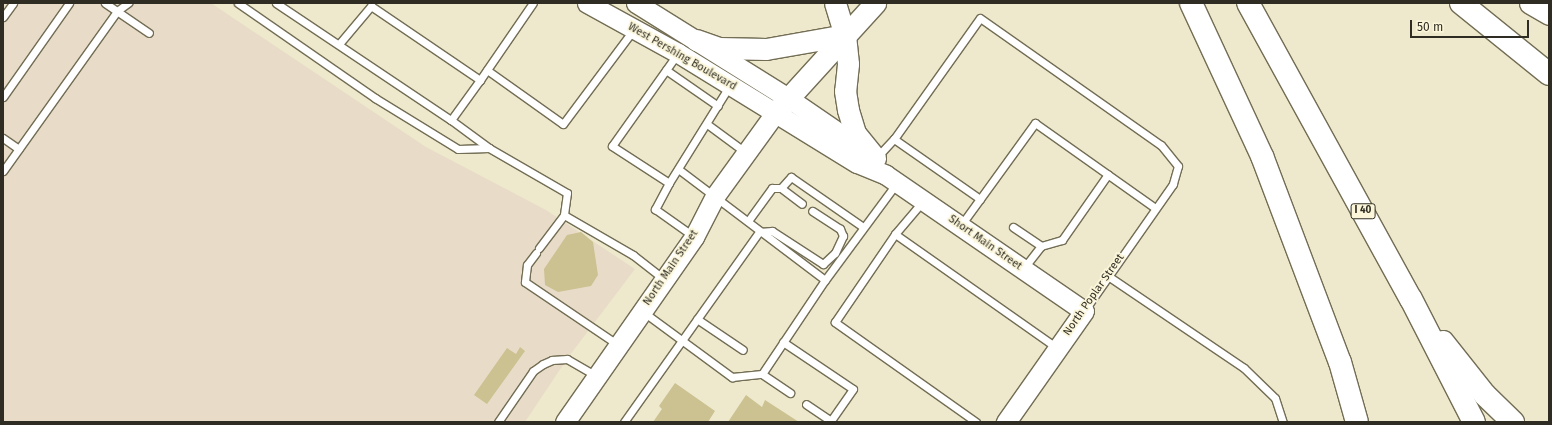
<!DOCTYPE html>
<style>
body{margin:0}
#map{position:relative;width:1552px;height:425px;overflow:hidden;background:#eee9cd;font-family:"Fira Sans",sans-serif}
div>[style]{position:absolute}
.education>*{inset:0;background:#e8dcc8}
.building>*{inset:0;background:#cbc191}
.roads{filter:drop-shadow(1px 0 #726d54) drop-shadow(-1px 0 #726d54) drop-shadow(0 1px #726d54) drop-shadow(0 -1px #726d54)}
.lane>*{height:7px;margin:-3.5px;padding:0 3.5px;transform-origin:3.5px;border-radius:3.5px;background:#fff}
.secondary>*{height:19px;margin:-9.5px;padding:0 9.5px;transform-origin:9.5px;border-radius:9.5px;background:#fff}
.primary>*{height:21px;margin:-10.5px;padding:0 10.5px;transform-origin:10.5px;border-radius:10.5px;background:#fff}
.highway>*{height:22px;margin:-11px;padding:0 11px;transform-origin:11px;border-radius:11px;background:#fff}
span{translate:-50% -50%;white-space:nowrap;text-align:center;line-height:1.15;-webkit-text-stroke:3.5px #fbf6da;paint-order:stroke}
.shield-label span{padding:1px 3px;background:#fbf6da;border:1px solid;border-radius:3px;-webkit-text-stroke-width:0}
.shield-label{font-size:10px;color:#2f2d23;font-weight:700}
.street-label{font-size:11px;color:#2f2d23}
.frame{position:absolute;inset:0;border:4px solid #2f2d23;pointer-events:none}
.scale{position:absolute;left:1410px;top:20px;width:119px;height:18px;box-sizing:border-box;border:2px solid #2f2d23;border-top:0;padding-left:5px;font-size:12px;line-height:14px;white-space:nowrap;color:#2f2d23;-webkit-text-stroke:3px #fbf6da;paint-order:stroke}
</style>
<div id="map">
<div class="education">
<i style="clip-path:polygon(3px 3px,211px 3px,426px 147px,546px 210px,635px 269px,567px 359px,525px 422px,3px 422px)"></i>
</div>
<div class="building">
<i style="clip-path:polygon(581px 232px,593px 242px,598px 275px,591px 286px,558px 292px,545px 285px,544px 269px,567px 235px)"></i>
<i style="clip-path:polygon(520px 347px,525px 351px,487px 404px,474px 395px,507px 348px,516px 354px)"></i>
<i style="clip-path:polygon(675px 383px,715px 411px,708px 422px,653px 422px,662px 409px,659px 406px)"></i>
<i style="clip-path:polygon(746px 395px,762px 407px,765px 400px,799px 422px,728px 422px)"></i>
</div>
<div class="roads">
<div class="lane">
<i style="left:105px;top:3px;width:53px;rotate:34.3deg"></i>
<i style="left:238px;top:3px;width:167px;rotate:34.7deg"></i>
<i style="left:375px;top:98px;width:97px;rotate:31.6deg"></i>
<i style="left:458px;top:149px;width:31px;rotate:-2deg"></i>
<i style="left:276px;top:3px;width:211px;rotate:33.8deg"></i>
<i style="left:451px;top:120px;width:47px;rotate:36.4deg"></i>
<i style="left:489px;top:148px;width:90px;rotate:30deg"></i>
<i style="left:567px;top:193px;width:22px;rotate:98deg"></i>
<i style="left:3px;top:17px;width:17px;rotate:-54deg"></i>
<i style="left:339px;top:44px;width:50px;rotate:-49.9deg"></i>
<i style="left:371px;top:6px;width:132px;rotate:34.2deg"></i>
<i style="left:480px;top:80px;width:93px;rotate:-55.5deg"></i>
<i style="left:678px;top:53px;width:114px;rotate:125.4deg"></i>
<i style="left:612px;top:146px;width:68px;rotate:33deg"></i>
<i style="left:669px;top:183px;width:30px;rotate:118deg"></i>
<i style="left:655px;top:209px;width:47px;rotate:35.4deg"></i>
<i style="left:487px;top:70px;width:93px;rotate:35.4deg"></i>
<i style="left:563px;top:124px;width:119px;rotate:-53.2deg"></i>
<i style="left:666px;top:70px;width:63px;rotate:34.7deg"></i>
<i style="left:3px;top:97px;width:115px;rotate:-54.9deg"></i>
<i style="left:451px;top:120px;width:49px;rotate:-54.1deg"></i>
<i style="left:707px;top:124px;width:47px;rotate:36.4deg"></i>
<i style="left:3px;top:138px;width:19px;rotate:35deg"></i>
<i style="left:877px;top:157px;width:25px;rotate:-47deg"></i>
<i style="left:3px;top:171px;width:196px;rotate:-54.5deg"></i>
<i style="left:117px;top:11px;width:14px;rotate:-36deg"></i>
<i style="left:669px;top:183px;width:115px;rotate:-58.1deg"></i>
<i style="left:781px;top:188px;width:26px;rotate:37deg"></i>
<i style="left:980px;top:199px;width:94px;rotate:-54.1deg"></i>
<i style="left:1035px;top:123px;width:147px;rotate:35.3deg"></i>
<i style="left:748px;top:221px;width:41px;rotate:-54deg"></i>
<i style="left:772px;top:188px;width:9px"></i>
<i style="left:781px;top:188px;width:15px;rotate:-48deg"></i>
<i style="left:791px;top:177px;width:88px;rotate:34.8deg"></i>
<i style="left:961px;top:225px;width:32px;rotate:-54deg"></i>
<i style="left:980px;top:199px;width:105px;rotate:-145.1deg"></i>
<i style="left:894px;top:139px;width:148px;rotate:-54.6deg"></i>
<i style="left:980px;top:18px;width:221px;rotate:35.1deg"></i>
<i style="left:1161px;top:145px;width:27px;rotate:51deg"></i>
<i style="left:1178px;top:166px;width:19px;rotate:106deg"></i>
<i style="left:1173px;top:184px;width:155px;rotate:125deg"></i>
<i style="left:1013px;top:227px;width:34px;rotate:34deg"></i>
<i style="left:1041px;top:246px;width:29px;rotate:128deg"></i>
<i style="left:895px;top:234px;width:43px;rotate:-49.7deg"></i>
<i style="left:1041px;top:246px;width:22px;rotate:-16deg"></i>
<i style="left:1062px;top:240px;width:80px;rotate:-55.1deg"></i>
<i style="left:539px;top:248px;width:41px;rotate:-52.9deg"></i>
<i style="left:564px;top:215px;width:80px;rotate:30.1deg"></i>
<i style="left:633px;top:255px;width:39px;rotate:38deg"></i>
<i style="left:536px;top:253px;width:15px;rotate:127deg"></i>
<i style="left:527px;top:265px;width:17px;rotate:97deg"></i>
<i style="left:525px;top:282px;width:111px;rotate:34deg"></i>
<i style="left:1108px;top:276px;width:164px;rotate:34.1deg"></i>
<i style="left:1244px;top:368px;width:43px;rotate:44.1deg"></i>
<i style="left:1275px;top:398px;width:25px;rotate:72deg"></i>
<i style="left:825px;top:280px;width:119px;rotate:-53.5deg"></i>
<i style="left:642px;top:311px;width:112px;rotate:36.3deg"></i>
<i style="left:732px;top:377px;width:30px;rotate:-6deg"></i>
<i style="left:762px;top:374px;width:113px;rotate:-56.2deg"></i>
<i style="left:825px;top:280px;width:184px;rotate:-142.9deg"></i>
<i style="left:697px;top:319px;width:55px;rotate:34deg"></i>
<i style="left:783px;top:342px;width:84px;rotate:33.9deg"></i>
<i style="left:853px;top:389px;width:39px;rotate:125deg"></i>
<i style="left:831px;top:421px;width:30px;rotate:-146deg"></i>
<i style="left:762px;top:374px;width:34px;rotate:34deg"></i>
<i style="left:498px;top:422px;width:62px;rotate:-55.5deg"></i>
<i style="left:533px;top:371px;width:12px;rotate:-35deg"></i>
<i style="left:543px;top:364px;width:10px;rotate:-24deg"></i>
<i style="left:552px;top:360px;width:15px;rotate:-4deg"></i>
<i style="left:567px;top:359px;width:32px;rotate:30deg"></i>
<i style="left:624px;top:422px;width:233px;rotate:-54.6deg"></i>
<i style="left:759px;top:232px;width:13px;rotate:-4deg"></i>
<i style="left:772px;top:231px;width:61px;rotate:32.9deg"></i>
<i style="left:823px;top:264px;width:16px;rotate:-43deg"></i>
<i style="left:835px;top:253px;width:19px;rotate:-65deg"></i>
<i style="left:843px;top:236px;width:8px;rotate:-113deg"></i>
<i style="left:840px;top:229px;width:33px;rotate:-147deg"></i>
<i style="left:976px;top:422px;width:173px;rotate:-144.7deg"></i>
<i style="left:835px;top:322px;width:107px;rotate:-55.7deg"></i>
<i style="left:895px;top:234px;width:198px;rotate:35.1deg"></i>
</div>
<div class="secondary">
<i style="left:587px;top:3px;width:104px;rotate:28.8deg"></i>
<i style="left:678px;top:53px;width:210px;rotate:31.6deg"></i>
<i style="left:857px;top:163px;width:31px;rotate:22deg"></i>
<i style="left:886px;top:175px;width:240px;rotate:34.5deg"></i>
<i style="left:1084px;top:311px;width:136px;rotate:125.1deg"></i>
<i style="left:636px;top:3px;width:179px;rotate:32deg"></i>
<i style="left:788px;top:98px;width:97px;rotate:34.5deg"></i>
<i style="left:565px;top:422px;width:226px;rotate:-55.1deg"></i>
<i style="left:694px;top:237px;width:46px;rotate:-62.9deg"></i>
<i style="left:715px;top:196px;width:102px;rotate:-54.1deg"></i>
</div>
<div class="primary">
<i style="left:835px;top:3px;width:34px;rotate:73deg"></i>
<i style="left:845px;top:35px;width:29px;rotate:84deg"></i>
<i style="left:848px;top:64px;width:27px;rotate:96deg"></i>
<i style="left:845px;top:91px;width:19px;rotate:81deg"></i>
<i style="left:848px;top:110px;width:24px;rotate:73deg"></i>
<i style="left:855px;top:133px;width:32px;rotate:51deg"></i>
<i style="left:1530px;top:3px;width:22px;rotate:30deg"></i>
<i style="left:696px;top:40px;width:24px;rotate:19deg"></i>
<i style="left:719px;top:48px;width:47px;rotate:1.2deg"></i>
<i style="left:766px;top:49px;width:80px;rotate:-10deg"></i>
<i style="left:775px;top:113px;width:149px;rotate:-47.7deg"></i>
</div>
<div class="highway">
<i style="left:1191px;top:3px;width:169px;rotate:65.1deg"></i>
<i style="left:1262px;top:156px;width:220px;rotate:69.3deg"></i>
<i style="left:1340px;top:362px;width:62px;rotate:74.2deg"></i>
<i style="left:1248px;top:3px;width:338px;rotate:61.2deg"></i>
<i style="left:1411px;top:299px;width:138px;rotate:62.9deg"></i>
<i style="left:1461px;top:3px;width:113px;rotate:38.9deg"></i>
<i style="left:1443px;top:342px;width:68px;rotate:51.6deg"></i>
<i style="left:1485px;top:395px;width:39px;rotate:44deg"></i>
</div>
</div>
<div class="shield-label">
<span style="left:1363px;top:211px">I 40</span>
</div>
<div class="street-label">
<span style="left:682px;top:57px;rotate:30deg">West Pershing Boulevard</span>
<span style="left:985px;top:243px;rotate:35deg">Short Main Street</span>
<span style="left:671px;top:268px;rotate:-56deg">North Main Street</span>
<span style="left:1094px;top:295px;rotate:-55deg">North Poplar Street</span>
</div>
<div class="frame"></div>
<div class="scale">50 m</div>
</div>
